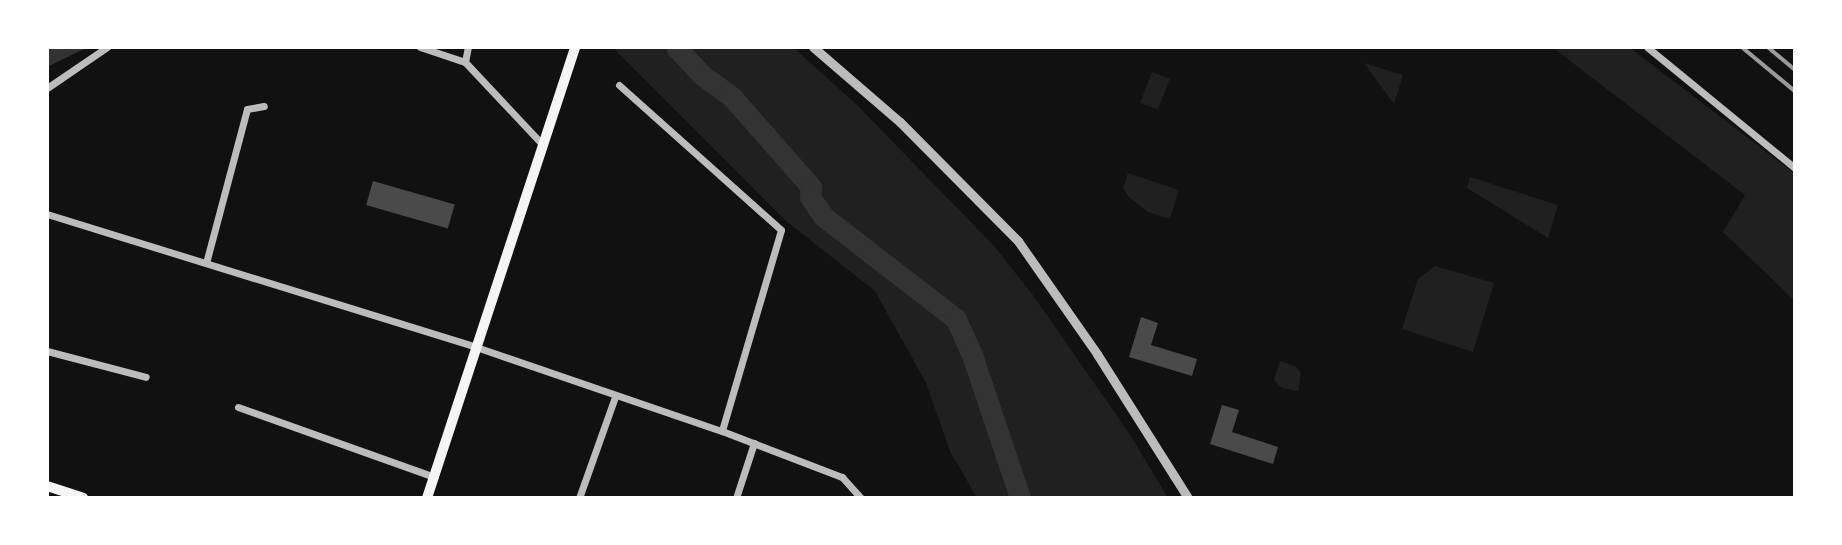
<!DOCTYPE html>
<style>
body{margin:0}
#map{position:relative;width:1842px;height:545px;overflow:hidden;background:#111;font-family:Overpass,sans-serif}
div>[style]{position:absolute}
.green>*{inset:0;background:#202020;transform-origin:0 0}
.water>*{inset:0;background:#333}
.river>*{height:21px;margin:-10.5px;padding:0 10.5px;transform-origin:10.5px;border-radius:10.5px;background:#333}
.building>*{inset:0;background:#4a4a4a;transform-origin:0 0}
.minor>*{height:7px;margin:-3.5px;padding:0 3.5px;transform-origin:3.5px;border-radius:3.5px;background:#bcbcbc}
.tertiary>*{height:9px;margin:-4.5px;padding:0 4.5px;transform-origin:4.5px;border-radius:4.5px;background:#bcbcbc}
.secondary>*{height:10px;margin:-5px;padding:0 5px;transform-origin:5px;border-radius:5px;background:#f5f5f5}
.rail>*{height:3.5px;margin:-1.75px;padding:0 1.75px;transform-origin:1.75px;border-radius:1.75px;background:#9a9a9a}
span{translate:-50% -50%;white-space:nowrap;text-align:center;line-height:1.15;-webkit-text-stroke:7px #fff;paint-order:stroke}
.frame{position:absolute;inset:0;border:49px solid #fff;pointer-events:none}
</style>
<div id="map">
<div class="green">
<i style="clip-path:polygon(612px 47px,793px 47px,858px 106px,995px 247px,1032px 294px,1129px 433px,1168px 498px,977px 498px,950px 451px,926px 383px,875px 291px,786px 221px)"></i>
<i style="clip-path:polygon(1552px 47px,1629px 47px,1795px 174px,1795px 301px,1723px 232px,1745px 195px)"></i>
<i style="clip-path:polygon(1364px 63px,1403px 75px,1394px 104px)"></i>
<i style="left:1152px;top:72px;width:19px;height:33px;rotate:21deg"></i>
<i style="clip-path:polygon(1128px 173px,1179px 190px,1170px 219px,1148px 212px,1129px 197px,1123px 188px)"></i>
<i style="clip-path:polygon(1470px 177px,1558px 205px,1548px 238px,1467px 188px)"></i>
<i style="clip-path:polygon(1435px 266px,1494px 283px,1473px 352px,1402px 329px,1418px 279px)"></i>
<i style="clip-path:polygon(1280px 361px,1295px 366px,1301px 373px,1298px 391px,1282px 388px,1274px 380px)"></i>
</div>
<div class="water">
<i style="clip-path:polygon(47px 47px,88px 47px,47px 67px)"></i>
</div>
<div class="river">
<i style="left:676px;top:47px;width:38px;rotate:47deg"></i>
<i style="left:702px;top:75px;width:37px;rotate:36deg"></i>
<i style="left:732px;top:97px;width:120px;rotate:48.7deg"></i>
<i style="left:811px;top:187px;width:10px;rotate:96deg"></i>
<i style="left:810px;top:197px;width:24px;rotate:55deg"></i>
<i style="left:824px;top:217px;width:167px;rotate:37.7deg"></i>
<i style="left:956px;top:319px;width:36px;rotate:66deg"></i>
<i style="left:971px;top:352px;width:154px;rotate:71.4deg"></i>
</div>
<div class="building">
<i style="left:373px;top:181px;width:85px;height:25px;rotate:16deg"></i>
<i style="clip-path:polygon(1141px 317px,1158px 323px,1151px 345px,1197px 359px,1192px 376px,1129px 357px)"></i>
<i style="clip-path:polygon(1222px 405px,1239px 410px,1232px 432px,1278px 447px,1273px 464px,1210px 444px)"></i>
</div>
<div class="minor">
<i style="left:420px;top:47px;width:47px;rotate:18.4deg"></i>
<i style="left:465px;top:62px;width:114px;rotate:46.8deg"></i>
<i style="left:1647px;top:47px;width:191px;rotate:39.3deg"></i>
<i style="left:465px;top:62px;width:15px;rotate:-79deg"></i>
<i style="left:619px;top:85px;width:217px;rotate:41.8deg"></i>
<i style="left:781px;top:230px;width:209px;rotate:106.4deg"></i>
<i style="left:47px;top:88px;width:73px;rotate:-34.3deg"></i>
<i style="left:47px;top:214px;width:452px;rotate:17.2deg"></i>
<i style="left:479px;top:348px;width:257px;rotate:18.9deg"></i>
<i style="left:722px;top:431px;width:129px;rotate:21deg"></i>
<i style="left:842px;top:477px;width:28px;rotate:48deg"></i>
<i style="left:206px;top:263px;width:159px;rotate:-75.1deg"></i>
<i style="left:247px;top:109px;width:17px;rotate:-10deg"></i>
<i style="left:47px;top:351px;width:102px;rotate:14.7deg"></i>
<i style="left:238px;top:407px;width:209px;rotate:19.6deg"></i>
<i style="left:579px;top:498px;width:107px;rotate:-70.4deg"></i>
<i style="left:736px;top:498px;width:58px;rotate:-71.9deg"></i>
</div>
<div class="tertiary">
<i style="left:813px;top:47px;width:115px;rotate:40.8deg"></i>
<i style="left:900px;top:122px;width:168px;rotate:45.2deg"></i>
<i style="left:1018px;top:241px;width:138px;rotate:55deg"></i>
<i style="left:1097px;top:354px;width:170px;rotate:57.7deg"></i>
</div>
<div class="secondary">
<i style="left:47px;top:486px;width:38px;rotate:18deg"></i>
<i style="left:427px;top:498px;width:475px;rotate:-71.8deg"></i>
</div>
<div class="rail">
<i style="left:1742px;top:47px;width:69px;rotate:39.7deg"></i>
<i style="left:1768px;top:47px;width:35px;rotate:40deg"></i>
</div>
<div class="frame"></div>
</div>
